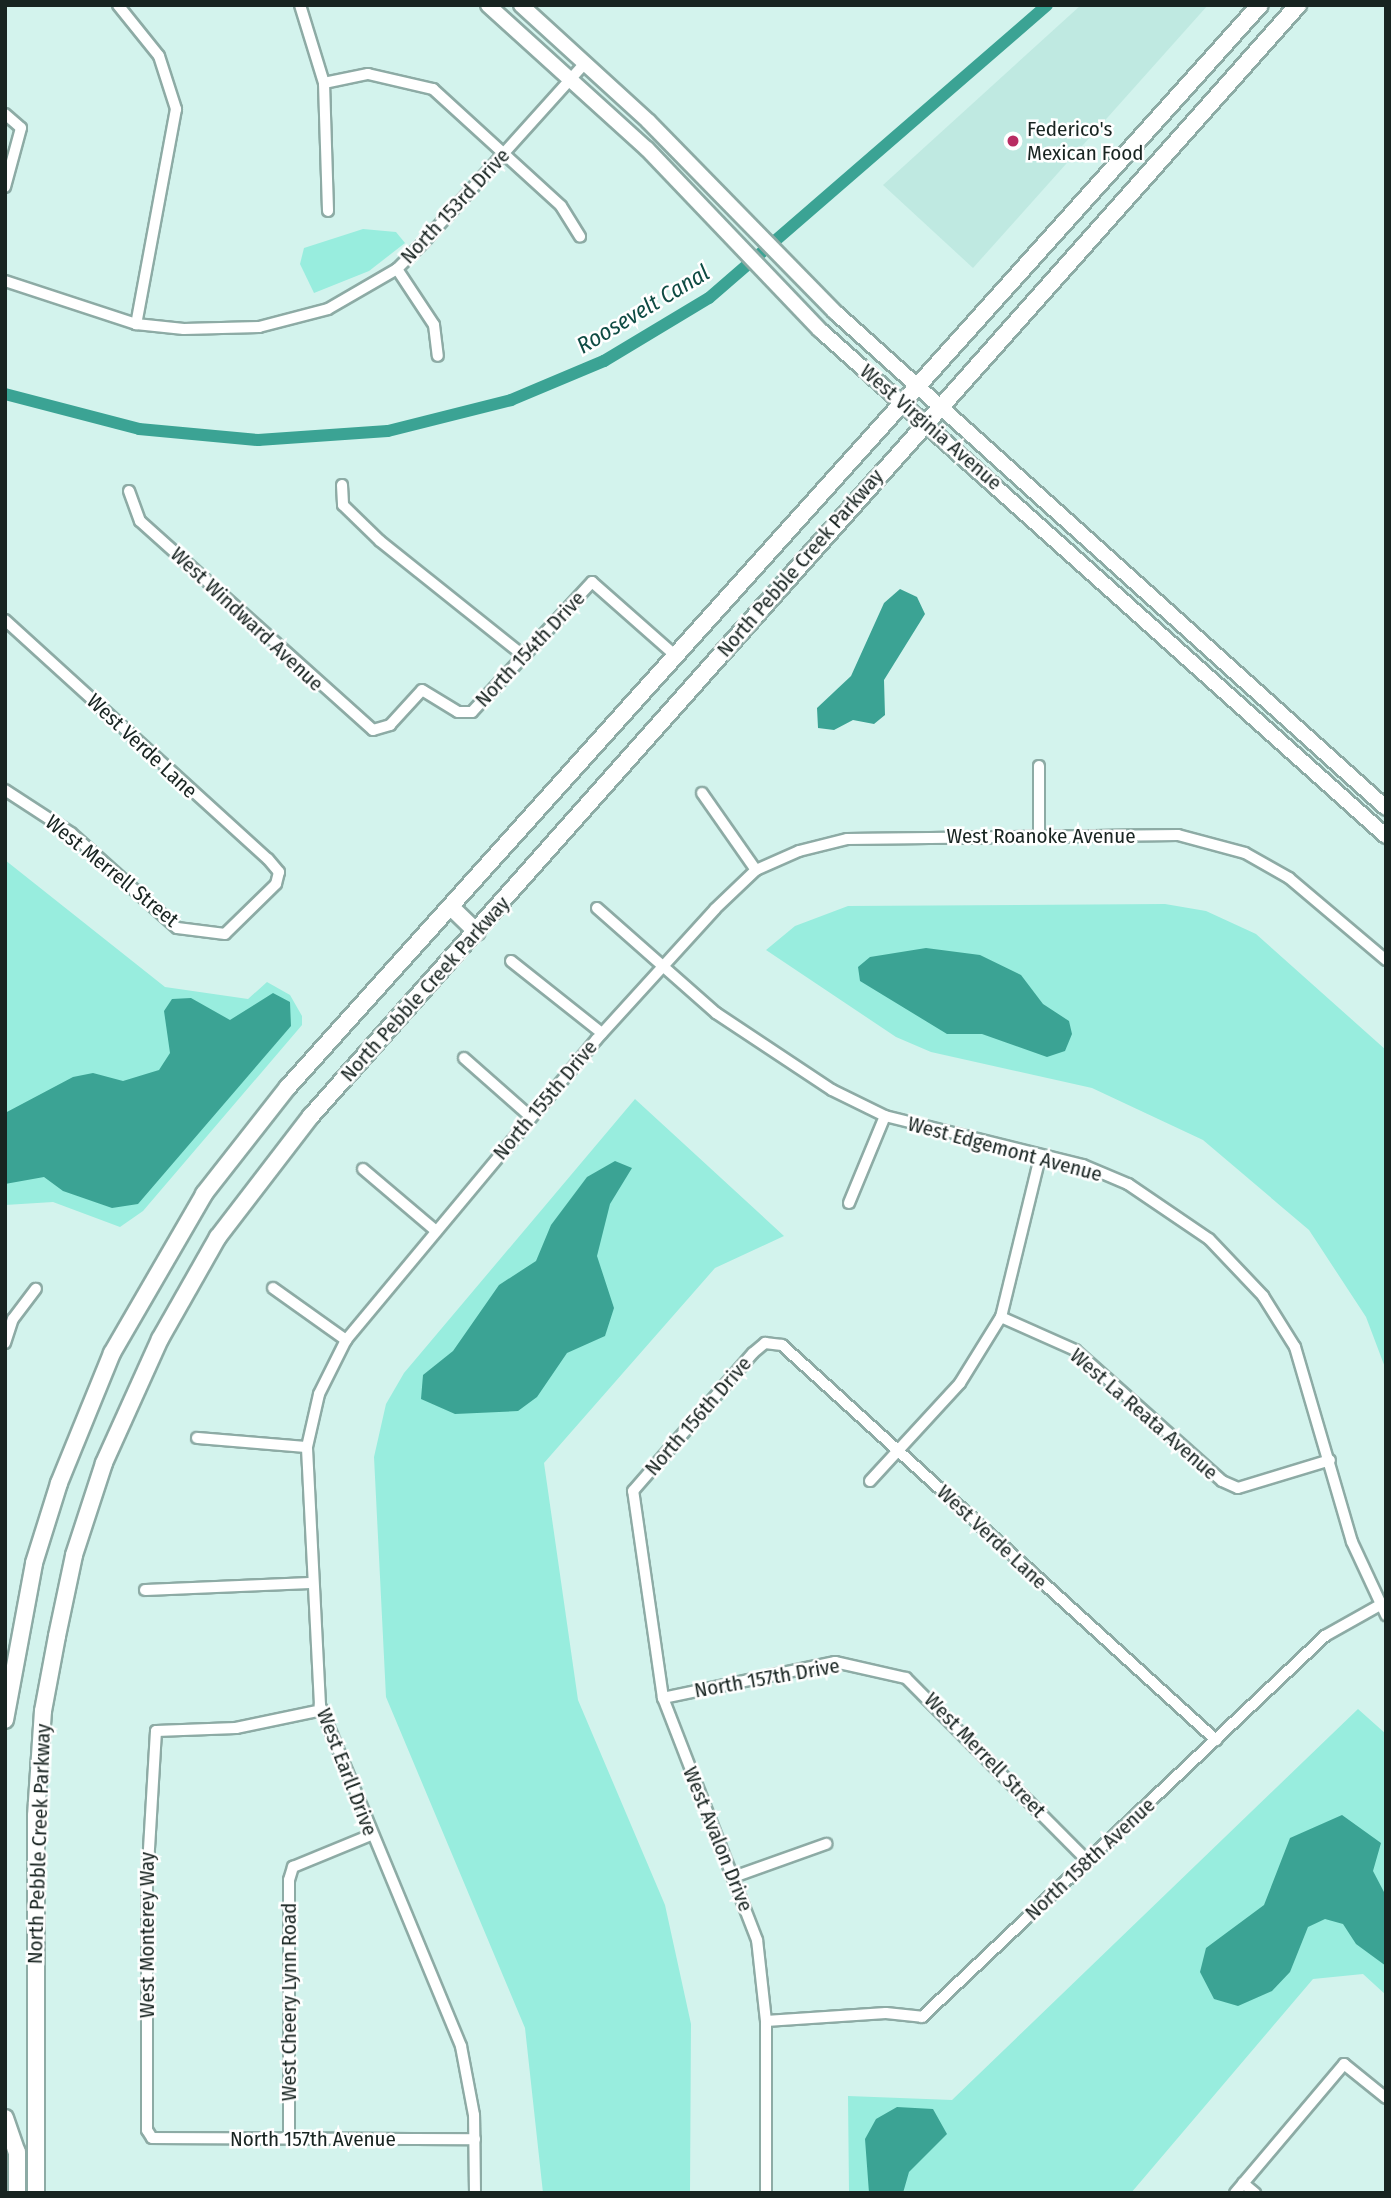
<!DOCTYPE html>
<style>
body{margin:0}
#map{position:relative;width:1391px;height:2198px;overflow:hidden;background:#d3f3ed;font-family:"Fira Sans Condensed",sans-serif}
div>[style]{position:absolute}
.built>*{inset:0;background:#bfe9e1}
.green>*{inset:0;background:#98edde}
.water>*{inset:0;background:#3ba394}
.canal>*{height:12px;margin:-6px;padding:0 6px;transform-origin:6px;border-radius:6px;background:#3ba394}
.roads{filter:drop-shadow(2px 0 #8daba5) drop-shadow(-2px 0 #8daba5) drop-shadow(0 2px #8daba5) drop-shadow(0 -2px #8daba5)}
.minor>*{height:10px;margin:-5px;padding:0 5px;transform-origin:5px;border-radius:5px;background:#fff}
.secondary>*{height:14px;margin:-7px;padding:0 7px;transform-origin:7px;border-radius:7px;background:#fff}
.primary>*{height:16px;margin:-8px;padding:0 8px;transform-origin:8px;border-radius:8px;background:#fff}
.dots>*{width:19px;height:19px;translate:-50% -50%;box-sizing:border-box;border:4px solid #fff;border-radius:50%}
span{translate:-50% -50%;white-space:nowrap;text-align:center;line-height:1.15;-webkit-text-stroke:5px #fff;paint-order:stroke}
.poi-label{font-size:21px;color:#182421}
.left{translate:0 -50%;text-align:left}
.street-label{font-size:21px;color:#182421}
.water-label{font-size:23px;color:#0e4b43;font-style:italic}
.frame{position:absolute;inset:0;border:7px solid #182421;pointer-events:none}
</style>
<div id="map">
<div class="built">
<i style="clip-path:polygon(1081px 5px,1208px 5px,973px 268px,883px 185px)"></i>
</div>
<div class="green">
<i style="clip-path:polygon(363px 229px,396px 232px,405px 243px,369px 271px,314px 293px,300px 264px,304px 248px)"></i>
<i style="clip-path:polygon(5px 860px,165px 987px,248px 999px,267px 982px,290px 995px,302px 1016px,302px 1025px,143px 1211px,120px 1227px,53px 1202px,5px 1205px)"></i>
<i style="clip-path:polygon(1165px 904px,1206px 911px,1256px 934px,1386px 1050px,1386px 1370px,1366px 1317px,1309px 1230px,1203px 1140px,1092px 1088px,931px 1052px,896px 1037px,766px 950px,795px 926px,848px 906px)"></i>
<i style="clip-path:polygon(635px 1099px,784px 1236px,715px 1268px,544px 1463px,578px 1700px,665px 1905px,691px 2024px,690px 2193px,543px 2193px,525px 2028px,386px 1697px,374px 1457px,386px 1404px,404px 1373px)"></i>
<i style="clip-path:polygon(1358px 1709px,1386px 1734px,1386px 1995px,1363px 1974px,1313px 1979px,1131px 2193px,849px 2193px,848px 2096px,952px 2100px)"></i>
</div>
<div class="water">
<i style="clip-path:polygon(900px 589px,917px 597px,925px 614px,884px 680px,885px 715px,874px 724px,853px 720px,834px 730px,818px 728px,817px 708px,851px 676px,884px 603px)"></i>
<i style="clip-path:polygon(926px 948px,980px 955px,1021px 975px,1043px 1004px,1069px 1021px,1072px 1034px,1065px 1051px,1047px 1057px,982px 1034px,947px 1034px,860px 981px,858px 967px,870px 957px)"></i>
<i style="clip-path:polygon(273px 993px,290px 1002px,291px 1026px,138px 1204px,112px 1208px,63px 1191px,44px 1177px,5px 1184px,5px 1113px,73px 1077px,93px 1073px,123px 1081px,159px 1070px,170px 1053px,164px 1011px,172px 999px,191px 998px,230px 1020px)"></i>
<i style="clip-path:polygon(615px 1161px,632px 1168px,610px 1204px,597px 1256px,614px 1308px,605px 1336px,567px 1353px,537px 1397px,518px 1411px,455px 1414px,421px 1399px,423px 1375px,453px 1351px,499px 1285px,536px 1261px,551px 1225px,587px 1177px)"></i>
<i style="clip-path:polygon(1342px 1815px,1381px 1843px,1373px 1871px,1384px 1892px,1386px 1966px,1356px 1944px,1343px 1924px,1325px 1919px,1308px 1927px,1290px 1972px,1272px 1991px,1238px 2006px,1214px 1999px,1200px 1972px,1206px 1948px,1264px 1905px,1290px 1838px)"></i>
<i style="clip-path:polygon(897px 2107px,933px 2109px,947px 2134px,909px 2172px,903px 2193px,869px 2193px,865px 2139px,876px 2119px)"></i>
</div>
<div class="canal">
<i style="left:5px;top:394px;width:138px;rotate:14.6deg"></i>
<i style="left:139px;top:429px;width:120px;rotate:5.3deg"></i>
<i style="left:258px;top:440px;width:130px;rotate:-4deg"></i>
<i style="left:388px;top:431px;width:127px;rotate:-14.1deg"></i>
<i style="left:511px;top:400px;width:101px;rotate:-22.8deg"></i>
<i style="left:604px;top:361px;width:122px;rotate:-31deg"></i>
<i style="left:709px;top:298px;width:447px;rotate:-40.9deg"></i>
</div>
<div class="roads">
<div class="minor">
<i style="left:118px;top:5px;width:65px;rotate:51.2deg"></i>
<i style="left:159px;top:56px;width:56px;rotate:72.2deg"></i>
<i style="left:176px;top:109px;width:219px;rotate:100.5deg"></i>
<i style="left:300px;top:5px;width:82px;rotate:72.9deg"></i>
<i style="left:324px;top:83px;width:128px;rotate:88.2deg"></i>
<i style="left:324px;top:83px;width:45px;rotate:-11.6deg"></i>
<i style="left:368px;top:74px;width:67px;rotate:13deg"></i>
<i style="left:433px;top:89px;width:173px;rotate:42.4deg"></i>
<i style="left:561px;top:206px;width:36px;rotate:58deg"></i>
<i style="left:5px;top:114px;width:21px;rotate:41deg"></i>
<i style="left:21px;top:128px;width:61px;rotate:105.2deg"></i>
<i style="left:397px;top:269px;width:67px;rotate:56.5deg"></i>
<i style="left:434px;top:325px;width:31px;rotate:83deg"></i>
<i style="left:5px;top:281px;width:138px;rotate:18.2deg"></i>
<i style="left:136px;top:324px;width:48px;rotate:5.9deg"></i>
<i style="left:184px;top:329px;width:75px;rotate:-1.5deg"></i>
<i style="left:259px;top:327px;width:71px;rotate:-14.6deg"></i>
<i style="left:328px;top:309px;width:80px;rotate:-30.1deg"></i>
<i style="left:397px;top:269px;width:37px;rotate:-45deg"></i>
<i style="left:423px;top:243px;width:242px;rotate:-48deg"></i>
<i style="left:342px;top:485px;width:20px;rotate:87deg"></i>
<i style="left:343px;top:505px;width:52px;rotate:44.2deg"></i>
<i style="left:380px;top:541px;width:183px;rotate:38.6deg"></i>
<i style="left:129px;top:491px;width:32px;rotate:70deg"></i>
<i style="left:140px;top:521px;width:313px;rotate:41.9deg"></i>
<i style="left:373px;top:730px;width:18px;rotate:-16deg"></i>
<i style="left:390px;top:725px;width:47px;rotate:-47.6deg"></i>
<i style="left:422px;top:690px;width:42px;rotate:31.4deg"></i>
<i style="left:458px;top:712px;width:14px"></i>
<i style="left:472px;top:712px;width:177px;rotate:-47.3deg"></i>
<i style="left:592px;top:582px;width:113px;rotate:41.4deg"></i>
<i style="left:5px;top:620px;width:355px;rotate:42.3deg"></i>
<i style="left:268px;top:859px;width:17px;rotate:50deg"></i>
<i style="left:279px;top:872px;width:12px;rotate:104deg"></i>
<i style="left:276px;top:884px;width:71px;rotate:135.6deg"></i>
<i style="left:225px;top:934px;width:48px;rotate:-172.9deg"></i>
<i style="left:177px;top:928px;width:142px;rotate:-138.1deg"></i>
<i style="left:71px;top:833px;width:79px;rotate:-146.9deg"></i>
<i style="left:702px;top:793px;width:94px;rotate:55deg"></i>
<i style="left:1039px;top:835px;width:69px;rotate:-90deg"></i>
<i style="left:597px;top:908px;width:159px;rotate:41.4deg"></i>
<i style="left:716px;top:1013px;width:139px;rotate:33.6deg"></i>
<i style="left:832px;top:1090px;width:59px;rotate:26.1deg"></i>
<i style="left:885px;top:1116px;width:204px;rotate:13.9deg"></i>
<i style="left:1083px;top:1165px;width:49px;rotate:22.9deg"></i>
<i style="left:1128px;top:1184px;width:98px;rotate:34.2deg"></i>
<i style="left:1209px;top:1239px;width:79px;rotate:46.5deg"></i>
<i style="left:1263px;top:1296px;width:60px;rotate:57.9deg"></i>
<i style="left:1295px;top:1347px;width:203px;rotate:73.7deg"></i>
<i style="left:1352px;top:1542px;width:81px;rotate:65deg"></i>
<i style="left:511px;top:961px;width:116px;rotate:38.4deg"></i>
<i style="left:464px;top:1058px;width:89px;rotate:41.4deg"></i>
<i style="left:363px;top:1169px;width:96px;rotate:40.3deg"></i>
<i style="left:849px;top:1203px;width:94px;rotate:-67.5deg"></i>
<i style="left:273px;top:1288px;width:90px;rotate:35.5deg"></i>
<i style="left:1001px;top:1317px;width:81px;rotate:24deg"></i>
<i style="left:1075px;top:1350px;width:197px;rotate:41.7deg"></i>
<i style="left:1222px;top:1481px;width:17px;rotate:24deg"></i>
<i style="left:1238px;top:1488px;width:96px;rotate:-16.9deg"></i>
<i style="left:5px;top:1343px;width:25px;rotate:-72deg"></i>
<i style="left:13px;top:1319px;width:38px;rotate:-53deg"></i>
<i style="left:197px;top:1438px;width:110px;rotate:4.7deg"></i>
<i style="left:870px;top:1481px;width:133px;rotate:-47.4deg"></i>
<i style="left:960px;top:1383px;width:78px;rotate:-58.2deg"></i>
<i style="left:1001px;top:1317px;width:165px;rotate:-76.3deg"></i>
<i style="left:145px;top:1590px;width:166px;rotate:-2.4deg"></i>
<i style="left:663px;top:1698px;width:176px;rotate:-11.8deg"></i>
<i style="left:835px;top:1662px;width:73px;rotate:12.7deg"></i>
<i style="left:906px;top:1678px;width:257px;rotate:45.2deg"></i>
<i style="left:322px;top:1710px;width:88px;rotate:168.2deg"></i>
<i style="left:236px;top:1728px;width:80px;rotate:177.9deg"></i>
<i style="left:156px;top:1731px;width:150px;rotate:93.4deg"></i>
<i style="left:147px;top:1881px;width:249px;rotate:90deg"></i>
<i style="left:147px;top:2130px;width:9px;rotate:58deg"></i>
<i style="left:152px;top:2138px;width:323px;rotate:0.2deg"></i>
<i style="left:736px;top:1876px;width:96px;rotate:-19.6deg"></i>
<i style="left:766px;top:2021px;width:120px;rotate:-3.8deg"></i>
<i style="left:886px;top:2013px;width:36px;rotate:6deg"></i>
<i style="left:922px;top:2017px;width:555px;rotate:-43.39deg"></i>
<i style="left:1325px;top:1636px;width:63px;rotate:-29.4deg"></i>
<i style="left:289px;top:2139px;width:259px;rotate:-90deg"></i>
<i style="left:289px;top:1880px;width:14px;rotate:-73deg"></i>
<i style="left:293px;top:1867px;width:84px;rotate:-22.3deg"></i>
<i style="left:1243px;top:2183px;width:16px;rotate:40deg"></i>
<i style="left:475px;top:2193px;width:78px;rotate:-90.7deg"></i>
<i style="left:474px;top:2115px;width:70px;rotate:-100.7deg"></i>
<i style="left:461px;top:2046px;width:369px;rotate:-112.5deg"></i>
<i style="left:320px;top:1705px;width:258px;rotate:-92.9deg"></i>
<i style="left:307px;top:1447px;width:54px;rotate:-77.2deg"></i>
<i style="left:319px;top:1394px;width:60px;rotate:-63.4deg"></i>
<i style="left:346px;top:1340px;width:391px;rotate:-50.2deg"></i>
<i style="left:596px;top:1040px;width:177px;rotate:-47.7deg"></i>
<i style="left:715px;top:909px;width:57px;rotate:-43.6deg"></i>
<i style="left:756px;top:870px;width:47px;rotate:-23.8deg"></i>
<i style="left:799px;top:851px;width:49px;rotate:-14deg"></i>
<i style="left:847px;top:839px;width:331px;rotate:-0.7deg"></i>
<i style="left:1178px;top:835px;width:69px;rotate:15deg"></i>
<i style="left:1245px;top:853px;width:51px;rotate:29.6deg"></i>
<i style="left:1289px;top:878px;width:127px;rotate:40.2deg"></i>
<i style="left:766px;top:2193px;width:172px;rotate:-90deg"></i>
<i style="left:766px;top:2021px;width:81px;rotate:-96.3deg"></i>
<i style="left:757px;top:1940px;width:260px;rotate:-111.2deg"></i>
<i style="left:663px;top:1698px;width:209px;rotate:-98.2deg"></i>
<i style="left:633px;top:1491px;width:183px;rotate:-49deg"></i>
<i style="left:753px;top:1353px;width:16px;rotate:-40deg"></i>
<i style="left:765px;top:1343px;width:17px;rotate:7deg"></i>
<i style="left:782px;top:1345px;width:587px;rotate:42.31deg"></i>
<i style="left:1235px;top:2193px;width:169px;rotate:-49.8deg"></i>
<i style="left:1344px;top:2064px;width:54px;rotate:39deg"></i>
</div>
<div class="secondary">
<i style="left:488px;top:5px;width:215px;rotate:42.2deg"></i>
<i style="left:647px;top:149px;width:250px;rotate:46.3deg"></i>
<i style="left:820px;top:330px;width:759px;rotate:41.8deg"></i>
<i style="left:521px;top:5px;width:173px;rotate:42.4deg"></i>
<i style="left:649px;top:122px;width:266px;rotate:45.6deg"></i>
<i style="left:835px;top:312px;width:741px;rotate:41.99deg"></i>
</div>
<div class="primary">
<i style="left:453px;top:909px;width:33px;rotate:44deg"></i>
<i style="left:5px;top:1720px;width:160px;rotate:-79.5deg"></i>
<i style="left:34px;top:1563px;width:84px;rotate:-72.6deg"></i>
<i style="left:59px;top:1483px;width:140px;rotate:-67.8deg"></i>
<i style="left:112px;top:1353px;width:184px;rotate:-59.9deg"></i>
<i style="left:204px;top:1194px;width:136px;rotate:-51.9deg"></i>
<i style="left:288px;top:1087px;width:1454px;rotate:-48.07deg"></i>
<i style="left:5px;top:2118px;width:36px;rotate:71deg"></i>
<i style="left:17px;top:2152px;width:41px;rotate:90deg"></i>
<i style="left:36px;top:2193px;width:377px;rotate:-90deg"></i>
<i style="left:36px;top:1816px;width:105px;rotate:-86.2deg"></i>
<i style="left:43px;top:1711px;width:76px;rotate:-79.4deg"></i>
<i style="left:57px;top:1636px;width:83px;rotate:-78.1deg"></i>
<i style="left:74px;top:1555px;width:97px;rotate:-71.9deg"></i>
<i style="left:104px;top:1463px;width:136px;rotate:-65.7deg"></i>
<i style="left:160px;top:1339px;width:117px;rotate:-60.4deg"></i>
<i style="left:218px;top:1237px;width:153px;rotate:-52.5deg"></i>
<i style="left:311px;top:1116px;width:1486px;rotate:-48.38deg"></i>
</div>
</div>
<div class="dots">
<i style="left:1013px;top:141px;background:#b82c62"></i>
</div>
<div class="poi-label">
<span class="left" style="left:1027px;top:141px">Federico's<br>Mexican Food</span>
</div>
<div class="street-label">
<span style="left:455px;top:206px;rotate:-47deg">North 153rd Drive</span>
<span style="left:931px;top:427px;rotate:41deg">West Virginia Avenue</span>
<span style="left:800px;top:563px;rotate:-49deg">North Pebble Creek Parkway</span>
<span style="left:247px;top:619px;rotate:43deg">West Windward Avenue</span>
<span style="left:530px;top:649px;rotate:-47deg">North 154th Drive</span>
<span style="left:142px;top:746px;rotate:43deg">West Verde Lane</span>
<span style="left:1041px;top:836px">West Roanoke Avenue</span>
<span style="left:112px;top:871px;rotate:39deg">West Merrell Street</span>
<span style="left:425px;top:989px;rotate:-48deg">North Pebble Creek Parkway</span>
<span style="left:545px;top:1100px;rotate:-50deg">North 155th Drive</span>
<span style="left:1005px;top:1149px;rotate:15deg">West Edgemont Avenue</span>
<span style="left:1144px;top:1414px;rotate:41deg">West La Reata Avenue</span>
<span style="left:698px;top:1416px;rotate:-49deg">North 156th Drive</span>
<span style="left:992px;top:1537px;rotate:43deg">West Verde Lane</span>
<span style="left:767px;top:1678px;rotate:-10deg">North 157th Drive</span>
<span style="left:985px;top:1755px;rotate:46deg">West Merrell Street</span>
<span style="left:347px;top:1772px;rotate:69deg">West Earll Drive</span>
<span style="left:718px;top:1839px;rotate:68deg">West Avalon Drive</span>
<span style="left:39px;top:1844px;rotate:-88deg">North Pebble Creek Parkway</span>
<span style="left:1090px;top:1859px;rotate:-43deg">North 158th Avenue</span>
<span style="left:147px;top:1935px;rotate:-90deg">West Monterey Way</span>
<span style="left:289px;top:2002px;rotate:-90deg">West Cheery Lynn Road</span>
<span style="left:313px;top:2139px">North 157th Avenue</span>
</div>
<div class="water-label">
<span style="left:643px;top:309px;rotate:-31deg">Roosevelt Canal</span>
</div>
<div class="frame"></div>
</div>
